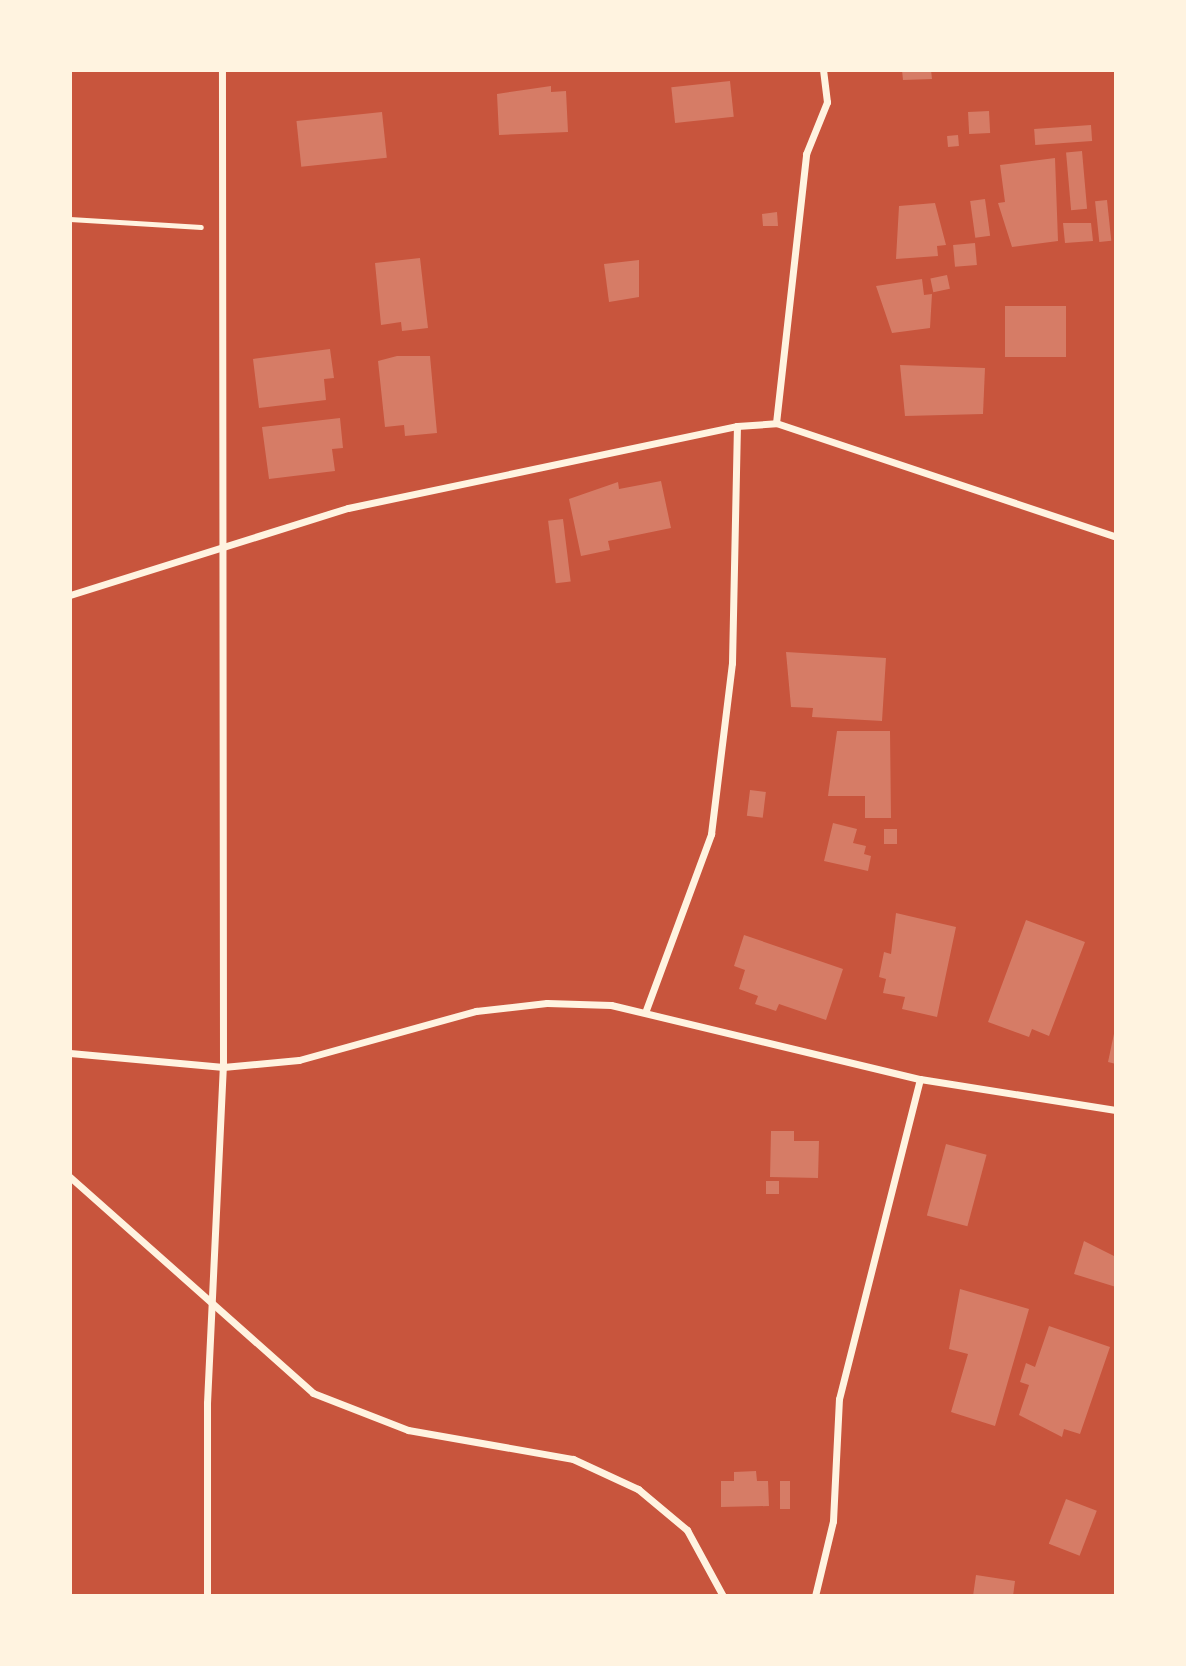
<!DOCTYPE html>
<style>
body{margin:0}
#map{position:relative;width:1186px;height:1666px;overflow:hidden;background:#c8553d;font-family:"Noto Sans",sans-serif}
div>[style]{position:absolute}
.building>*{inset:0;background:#d67c66;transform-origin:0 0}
.path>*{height:4.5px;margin:-2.25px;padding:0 2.25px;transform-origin:2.25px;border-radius:2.25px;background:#fff3e0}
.minor>*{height:7px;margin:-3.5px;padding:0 3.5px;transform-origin:3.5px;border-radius:3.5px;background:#fff3e0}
span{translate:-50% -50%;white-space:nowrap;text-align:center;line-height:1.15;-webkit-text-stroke:7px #fff3e0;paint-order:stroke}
.frame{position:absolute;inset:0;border:72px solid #fff3e0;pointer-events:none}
</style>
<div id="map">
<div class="building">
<i style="clip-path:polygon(902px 70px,931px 70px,932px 79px,903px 80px)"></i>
<i style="left:730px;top:81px;width:36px;height:59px;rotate:84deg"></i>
<i style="clip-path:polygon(551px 86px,551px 92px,566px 91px,568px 132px,499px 135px,497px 94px)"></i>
<i style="left:989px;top:111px;width:22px;height:21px;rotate:87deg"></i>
<i style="left:382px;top:112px;width:46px;height:86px;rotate:84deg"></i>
<i style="left:1091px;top:125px;width:16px;height:57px;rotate:86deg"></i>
<i style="left:958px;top:135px;width:11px;height:11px;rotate:85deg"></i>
<i style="left:1082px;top:151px;width:58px;height:16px;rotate:85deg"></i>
<i style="clip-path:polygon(1055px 158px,1058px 241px,1012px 247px,998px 203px,1005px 202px,1000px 165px)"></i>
<i style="left:985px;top:199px;width:37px;height:15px;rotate:82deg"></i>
<i style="left:1107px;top:200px;width:41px;height:12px;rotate:84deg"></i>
<i style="clip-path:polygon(935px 203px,946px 245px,937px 246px,938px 256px,896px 259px,899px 206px)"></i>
<i style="clip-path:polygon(777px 212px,778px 226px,763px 226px,762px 214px)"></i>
<i style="clip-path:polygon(1063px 223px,1091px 223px,1093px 241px,1065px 243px)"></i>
<i style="left:975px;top:243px;width:22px;height:22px;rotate:85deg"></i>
<i style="clip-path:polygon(420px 258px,428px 328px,402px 331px,401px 322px,381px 325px,375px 263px)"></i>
<i style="clip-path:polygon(639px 260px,639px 297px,609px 302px,604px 264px)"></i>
<i style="left:947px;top:275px;width:14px;height:17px;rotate:78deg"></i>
<i style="clip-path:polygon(922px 279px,924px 295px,932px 294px,930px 328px,892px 333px,876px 286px)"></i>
<i style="left:1066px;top:306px;width:51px;height:61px;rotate:90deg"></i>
<i style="clip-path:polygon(330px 349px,334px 378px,324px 379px,326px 400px,259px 408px,253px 359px)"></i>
<i style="clip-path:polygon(397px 356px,430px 356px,437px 433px,405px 436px,404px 425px,385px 427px,378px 361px)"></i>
<i style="clip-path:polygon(900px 365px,985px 368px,983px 414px,905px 416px)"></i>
<i style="clip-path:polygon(340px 418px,343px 448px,332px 449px,335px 471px,269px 479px,262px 427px)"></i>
<i style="clip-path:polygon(661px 481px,671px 528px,608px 541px,610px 550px,581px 556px,569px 499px,618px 482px,619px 489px)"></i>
<i style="left:563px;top:519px;width:63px;height:15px;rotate:83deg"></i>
<i style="clip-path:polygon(786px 652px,886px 658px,882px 721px,812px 717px,813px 708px,791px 707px)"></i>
<i style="clip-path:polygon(837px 731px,890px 731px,891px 818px,865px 818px,865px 796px,828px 796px)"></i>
<i style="left:750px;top:790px;width:16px;height:26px;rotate:7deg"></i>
<i style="clip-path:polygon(833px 823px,857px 829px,853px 843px,866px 846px,864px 854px,871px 856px,868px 871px,824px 861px)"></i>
<i style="left:884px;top:829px;width:13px;height:15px"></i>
<i style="clip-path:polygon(896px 913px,956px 927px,937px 1017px,902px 1009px,905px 997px,883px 993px,886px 979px,879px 977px,884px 952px,891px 954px)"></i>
<i style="clip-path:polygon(1026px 920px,1085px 942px,1049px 1036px,1032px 1029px,1029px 1037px,988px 1022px)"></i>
<i style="clip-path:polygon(744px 935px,843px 969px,826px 1020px,779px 1004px,776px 1011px,755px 1004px,758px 996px,739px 989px,745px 970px,734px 966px)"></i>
<i style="clip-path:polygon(1115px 1029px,1116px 1029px,1116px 1064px,1108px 1062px)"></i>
<i style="clip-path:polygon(771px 1131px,794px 1131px,794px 1141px,819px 1141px,818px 1178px,770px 1177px)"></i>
<i style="left:946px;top:1144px;width:42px;height:74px;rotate:15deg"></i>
<i style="left:766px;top:1181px;width:13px;height:13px"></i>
<i style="clip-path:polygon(1084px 1241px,1116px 1257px,1116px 1287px,1074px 1274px)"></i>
<i style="clip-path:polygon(960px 1289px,1029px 1309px,995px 1426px,951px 1412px,968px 1354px,949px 1349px)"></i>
<i style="clip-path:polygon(1049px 1326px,1110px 1347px,1080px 1434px,1064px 1429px,1062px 1437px,1019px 1415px,1029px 1385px,1020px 1382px,1026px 1363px,1035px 1367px)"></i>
<i style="clip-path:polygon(756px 1471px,757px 1481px,768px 1481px,769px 1506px,721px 1507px,721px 1481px,734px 1481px,734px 1472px)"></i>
<i style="left:780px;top:1481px;width:10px;height:28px"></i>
<i style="left:1066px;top:1499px;width:33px;height:48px;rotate:21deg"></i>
<i style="clip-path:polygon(976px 1575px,1015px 1581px,1013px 1596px,973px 1596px)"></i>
</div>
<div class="path">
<i style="left:70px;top:219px;width:131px;rotate:3.5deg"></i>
</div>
<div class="minor">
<i style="left:776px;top:423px;width:271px;rotate:-83.6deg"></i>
<i style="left:806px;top:154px;width:56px;rotate:-68deg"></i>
<i style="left:827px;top:102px;width:32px;rotate:-97deg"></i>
<i style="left:70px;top:595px;width:291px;rotate:-17.4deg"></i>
<i style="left:348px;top:508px;width:398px;rotate:-11.9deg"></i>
<i style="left:737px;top:426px;width:39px;rotate:-4deg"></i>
<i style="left:776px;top:423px;width:359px;rotate:18.5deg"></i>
<i style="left:646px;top:1010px;width:188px;rotate:-69.7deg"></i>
<i style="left:711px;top:834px;width:172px;rotate:-83deg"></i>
<i style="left:732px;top:663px;width:237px;rotate:-88.8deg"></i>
<i style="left:70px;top:1053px;width:154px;rotate:5.2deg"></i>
<i style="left:223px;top:1067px;width:76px;rotate:-5.3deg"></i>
<i style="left:299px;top:1060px;width:184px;rotate:-15.5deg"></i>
<i style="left:476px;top:1011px;width:71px;rotate:-6.4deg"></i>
<i style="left:547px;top:1003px;width:64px;rotate:1.8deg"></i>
<i style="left:611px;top:1005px;width:318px;rotate:13.5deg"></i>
<i style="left:920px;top:1079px;width:198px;rotate:9deg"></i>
<i style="left:70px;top:1177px;width:325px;rotate:41.6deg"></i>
<i style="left:313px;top:1393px;width:102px;rotate:21.3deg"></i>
<i style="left:408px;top:1430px;width:168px;rotate:10deg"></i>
<i style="left:573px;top:1459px;width:72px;rotate:24.8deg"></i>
<i style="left:638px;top:1489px;width:64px;rotate:39.9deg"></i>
<i style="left:687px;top:1530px;width:75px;rotate:61.4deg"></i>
<i style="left:207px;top:1596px;width:193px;rotate:-90deg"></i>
<i style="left:207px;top:1403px;width:336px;rotate:-87.3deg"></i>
<i style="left:223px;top:1067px;width:997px;rotate:-90.06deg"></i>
<i style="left:815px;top:1596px;width:77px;rotate:-76.5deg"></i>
<i style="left:833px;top:1521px;width:122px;rotate:-87.2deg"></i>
<i style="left:839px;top:1399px;width:330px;rotate:-75.8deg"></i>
</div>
<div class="frame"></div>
</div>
